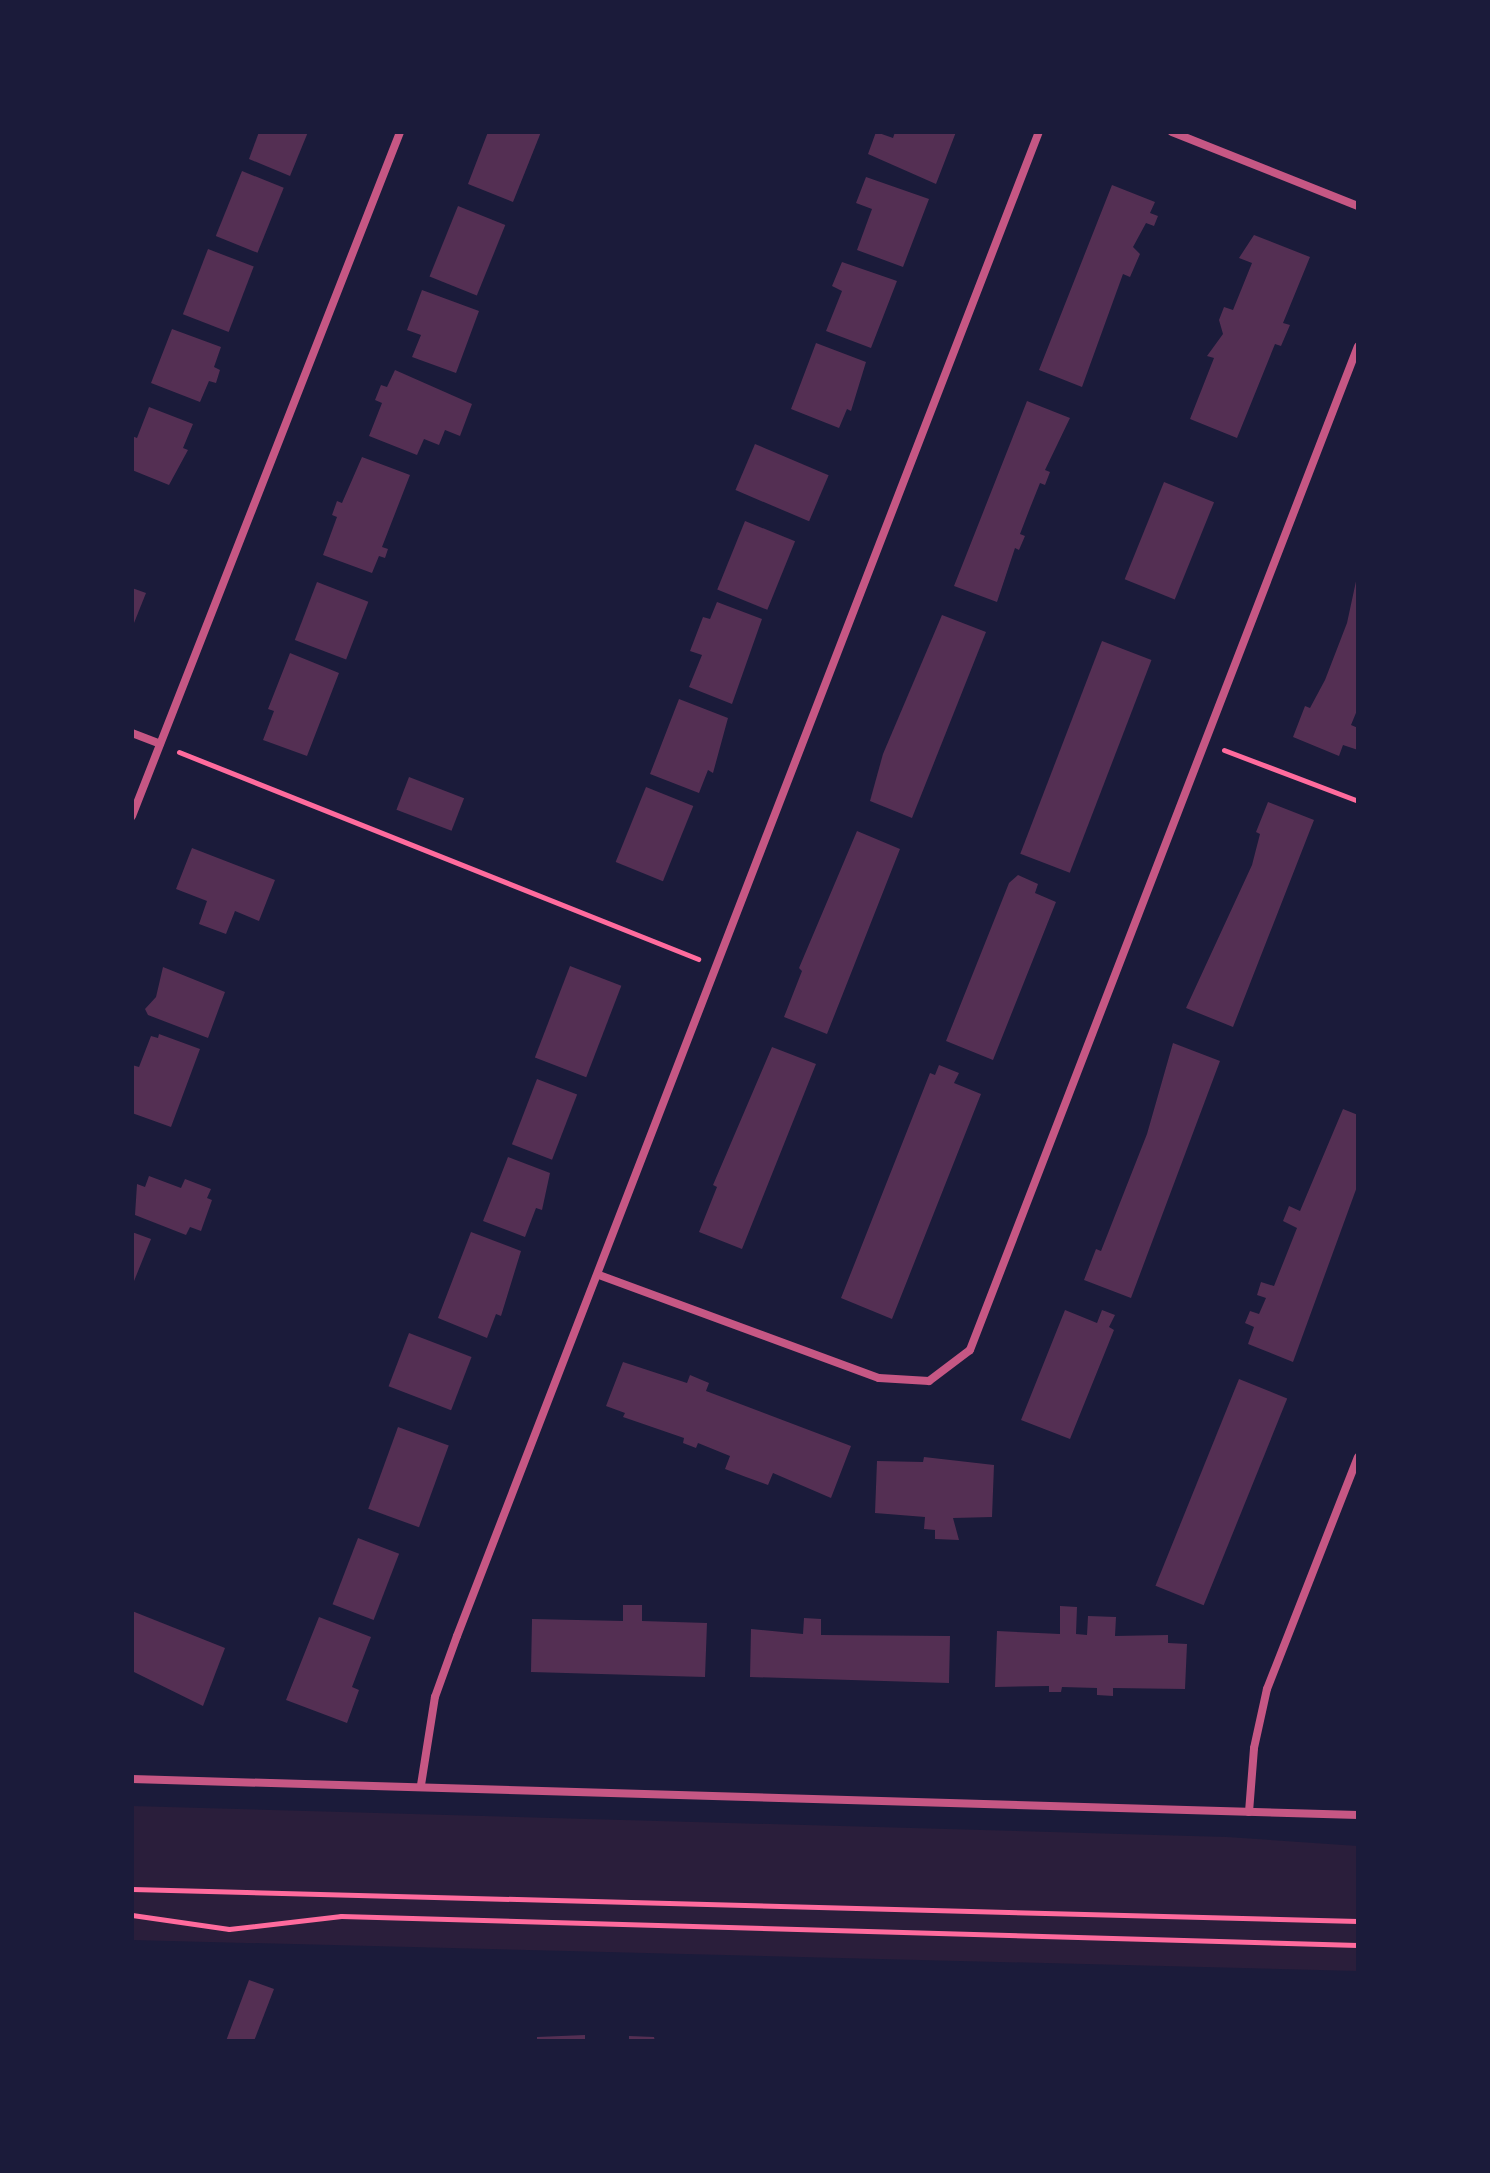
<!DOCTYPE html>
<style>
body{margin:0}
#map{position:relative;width:1490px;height:2173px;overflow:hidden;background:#1b1b3a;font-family:"Open Sans",sans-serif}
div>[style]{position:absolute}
.green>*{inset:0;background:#2a1e3b}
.building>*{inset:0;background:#542f53;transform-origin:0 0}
.path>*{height:5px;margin:-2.5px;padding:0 2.5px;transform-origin:2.5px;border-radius:2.5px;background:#ff6b9d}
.minor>*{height:8px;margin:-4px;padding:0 4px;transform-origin:4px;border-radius:4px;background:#c65784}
span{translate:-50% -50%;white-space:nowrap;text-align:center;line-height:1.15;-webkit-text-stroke:8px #1b1b3a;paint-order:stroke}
.frame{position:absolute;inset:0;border:134px solid #1b1b3a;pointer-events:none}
</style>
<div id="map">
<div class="green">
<i style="clip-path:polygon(132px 1806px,1227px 1837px,1358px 1846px,1358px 1971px,132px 1940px)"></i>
</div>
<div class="building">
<i style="clip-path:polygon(259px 132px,308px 132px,290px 176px,249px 159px)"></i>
<i style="clip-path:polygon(488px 132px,541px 132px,513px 202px,468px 184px)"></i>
<i style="clip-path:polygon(876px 132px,893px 138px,895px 132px,956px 132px,936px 184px,868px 154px)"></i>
<i style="left:242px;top:171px;width:45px;height:70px;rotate:22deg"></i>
<i style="clip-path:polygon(866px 177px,929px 199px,903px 267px,857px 250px,872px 209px,856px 203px)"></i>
<i style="clip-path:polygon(1112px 185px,1155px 202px,1150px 213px,1158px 216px,1154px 226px,1146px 223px,1133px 247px,1140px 254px,1130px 277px,1123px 274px,1082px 387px,1039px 370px)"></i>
<i style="left:458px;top:206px;width:51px;height:76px;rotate:22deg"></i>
<i style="clip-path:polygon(1254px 235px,1310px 257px,1283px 323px,1290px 325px,1281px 346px,1275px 344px,1237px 438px,1190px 419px,1214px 358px,1207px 356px,1223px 334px,1219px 320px,1224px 307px,1233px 310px,1252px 263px,1239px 258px)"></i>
<i style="left:208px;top:249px;width:49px;height:70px;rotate:21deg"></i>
<i style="clip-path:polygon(842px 262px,897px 281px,871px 348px,826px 331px,842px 291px,832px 286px)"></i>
<i style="clip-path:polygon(422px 290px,479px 311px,456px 373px,412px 357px,421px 335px,407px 330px)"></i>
<i style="clip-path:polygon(172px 329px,221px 347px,214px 367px,220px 370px,216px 383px,209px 381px,200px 402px,151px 383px)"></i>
<i style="clip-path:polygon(816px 343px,866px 362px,851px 411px,847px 409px,839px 428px,791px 409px)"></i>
<i style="clip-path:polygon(395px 370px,472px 404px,460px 436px,445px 430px,439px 445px,424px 439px,417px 455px,369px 436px,382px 403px,375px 400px,381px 385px,387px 387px)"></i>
<i style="clip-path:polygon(1027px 401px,1070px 418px,1045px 470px,1050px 472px,1045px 485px,1040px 483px,1030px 508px,1020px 534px,1025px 536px,1019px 550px,1015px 548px,997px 602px,954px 586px)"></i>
<i style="clip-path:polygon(149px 407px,193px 424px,183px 448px,188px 450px,169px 485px,132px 470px,132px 436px,137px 438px)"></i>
<i style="left:755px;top:444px;width:80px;height:50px;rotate:23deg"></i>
<i style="clip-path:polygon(362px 457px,410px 475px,382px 547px,388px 549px,385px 558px,379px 556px,372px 573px,323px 555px,337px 517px,332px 515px,337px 501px,342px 503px)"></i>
<i style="left:1164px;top:482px;width:54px;height:105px;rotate:22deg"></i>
<i style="left:745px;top:521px;width:54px;height:74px;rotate:22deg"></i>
<i style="clip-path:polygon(1358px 572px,1358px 708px,1351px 725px,1358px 728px,1358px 750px,1343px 745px,1339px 756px,1293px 737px,1305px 706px,1310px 708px,1325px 680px,1347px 623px)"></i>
<i style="left:317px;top:582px;width:55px;height:62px;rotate:21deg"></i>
<i style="clip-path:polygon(132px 588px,146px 593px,132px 628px)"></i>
<i style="clip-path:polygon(717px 602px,762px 619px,732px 704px,689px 687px,702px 655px,690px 651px,703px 617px,710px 619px)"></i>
<i style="clip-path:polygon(942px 615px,986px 632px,912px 818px,870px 801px,883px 754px)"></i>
<i style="left:1102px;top:641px;width:53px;height:228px;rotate:21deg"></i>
<i style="clip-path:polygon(290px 653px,339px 673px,307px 756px,263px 740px,274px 711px,268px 709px)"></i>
<i style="clip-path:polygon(679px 699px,728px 718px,713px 773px,708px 770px,699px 793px,650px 774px)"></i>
<i style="left:409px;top:777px;width:59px;height:35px;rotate:21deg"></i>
<i style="left:646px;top:787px;width:51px;height:81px;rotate:22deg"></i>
<i style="clip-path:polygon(1268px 802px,1314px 820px,1233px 1027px,1186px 1008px,1252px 865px,1260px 834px,1256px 832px)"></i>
<i style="clip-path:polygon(857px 831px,900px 849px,827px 1034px,784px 1017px,802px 971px,799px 968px)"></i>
<i style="clip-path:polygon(192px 848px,275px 880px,259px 921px,235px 911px,226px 934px,199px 924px,207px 901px,176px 889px)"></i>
<i style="clip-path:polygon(1018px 875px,1038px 884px,1035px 893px,1056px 902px,993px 1060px,946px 1041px,1009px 883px)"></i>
<i style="left:570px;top:966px;width:55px;height:98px;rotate:21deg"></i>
<i style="clip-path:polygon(163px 967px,225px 992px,208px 1038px,148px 1015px,145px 1009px,156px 997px)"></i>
<i style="clip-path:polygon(159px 1034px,200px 1049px,171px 1127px,132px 1113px,132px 1065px,139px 1067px,151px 1036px,158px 1038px)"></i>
<i style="clip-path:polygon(1173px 1043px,1220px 1061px,1131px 1298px,1084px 1280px,1096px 1249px,1101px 1251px,1147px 1134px)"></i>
<i style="clip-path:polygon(772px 1047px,816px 1064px,742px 1249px,699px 1232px,717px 1187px,713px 1185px)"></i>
<i style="clip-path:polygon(939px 1065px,959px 1073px,954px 1083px,981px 1094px,892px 1319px,841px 1298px,930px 1073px,935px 1075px)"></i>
<i style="left:537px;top:1079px;width:43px;height:70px;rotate:21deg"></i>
<i style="clip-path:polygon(1343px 1109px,1358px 1115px,1358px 1184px,1293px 1362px,1248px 1344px,1254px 1327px,1245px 1323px,1250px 1311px,1259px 1314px,1266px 1298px,1257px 1295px,1261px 1282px,1274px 1286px,1297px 1228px,1283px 1221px,1289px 1206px,1300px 1211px)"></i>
<i style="clip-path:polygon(508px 1157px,550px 1173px,542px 1210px,536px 1208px,525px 1237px,483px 1221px)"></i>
<i style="clip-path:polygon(149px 1176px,181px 1188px,185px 1179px,211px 1189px,207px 1198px,212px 1200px,201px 1231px,190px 1227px,186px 1235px,135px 1215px,137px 1184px,145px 1187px)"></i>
<i style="clip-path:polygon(132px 1232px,151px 1239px,132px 1286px)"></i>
<i style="clip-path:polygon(471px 1232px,521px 1251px,501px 1316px,496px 1314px,487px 1338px,438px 1318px)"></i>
<i style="clip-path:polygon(1065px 1310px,1097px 1323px,1102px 1310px,1115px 1315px,1109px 1327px,1114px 1330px,1070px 1439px,1021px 1420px)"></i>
<i style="left:409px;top:1333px;width:67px;height:57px;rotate:21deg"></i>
<i style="clip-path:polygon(623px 1362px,687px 1383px,690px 1375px,709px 1383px,706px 1391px,851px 1446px,831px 1498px,773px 1473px,768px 1485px,746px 1477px,725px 1469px,730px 1456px,698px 1443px,696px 1448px,683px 1443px,684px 1438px,623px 1417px,625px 1413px,606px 1406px)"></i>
<i style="left:1239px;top:1379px;width:52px;height:223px;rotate:22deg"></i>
<i style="left:398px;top:1427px;width:54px;height:87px;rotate:20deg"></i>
<i style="clip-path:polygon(924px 1457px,994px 1465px,992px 1517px,953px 1518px,959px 1540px,935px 1539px,935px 1530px,924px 1529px,925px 1517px,875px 1513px,877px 1461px,923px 1462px)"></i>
<i style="left:358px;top:1538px;width:44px;height:71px;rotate:21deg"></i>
<i style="clip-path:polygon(623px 1605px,642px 1605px,642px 1621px,707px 1623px,705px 1677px,531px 1672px,532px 1619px,623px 1621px)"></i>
<i style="clip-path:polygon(1060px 1606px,1077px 1607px,1076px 1634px,1087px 1635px,1088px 1616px,1116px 1617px,1115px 1636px,1168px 1635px,1168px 1643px,1187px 1644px,1185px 1689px,1113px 1688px,1113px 1696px,1097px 1695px,1097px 1688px,1062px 1687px,1061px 1692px,1049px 1692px,1049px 1686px,995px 1687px,997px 1631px,1060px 1634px)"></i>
<i style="clip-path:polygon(132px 1611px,225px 1648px,203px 1706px,132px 1671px)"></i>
<i style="clip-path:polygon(319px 1617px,371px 1637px,352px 1687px,359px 1690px,347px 1723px,286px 1700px)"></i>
<i style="clip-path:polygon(804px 1618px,821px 1619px,821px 1635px,950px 1636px,949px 1683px,750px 1677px,751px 1629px,803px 1634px)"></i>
<i style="clip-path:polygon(249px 1980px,274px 1989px,254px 2041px,226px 2041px)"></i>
<i style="clip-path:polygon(585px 2035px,585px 2041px,537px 2041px,537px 2037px)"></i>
<i style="clip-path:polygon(629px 2036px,654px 2037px,655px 2041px,629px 2041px)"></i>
</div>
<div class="path">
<i style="left:1224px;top:750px;width:143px;rotate:20.8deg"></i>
<i style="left:179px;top:752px;width:559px;rotate:21.74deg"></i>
<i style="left:132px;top:1889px;width:1226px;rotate:1.5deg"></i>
<i style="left:132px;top:1915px;width:98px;rotate:8.2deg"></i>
<i style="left:229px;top:1929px;width:113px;rotate:-6.6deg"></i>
<i style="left:341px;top:1916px;width:1017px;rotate:1.63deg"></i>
</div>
<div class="minor">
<i style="left:1172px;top:132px;width:200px;rotate:21.7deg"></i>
<i style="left:132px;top:733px;width:30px;rotate:21deg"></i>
<i style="left:132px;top:816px;width:735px;rotate:-68.6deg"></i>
<i style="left:599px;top:1275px;width:298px;rotate:20.2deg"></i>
<i style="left:879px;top:1378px;width:50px;rotate:3.4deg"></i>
<i style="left:929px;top:1381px;width:51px;rotate:-37.1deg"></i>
<i style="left:970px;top:1350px;width:1076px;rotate:-68.87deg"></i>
<i style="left:132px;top:1779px;width:1227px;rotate:1.68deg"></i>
<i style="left:421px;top:1785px;width:89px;rotate:-81deg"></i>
<i style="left:435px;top:1697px;width:65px;rotate:-70.2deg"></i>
<i style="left:457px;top:1636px;width:1613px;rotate:-68.85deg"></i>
<i style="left:1249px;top:1812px;width:64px;rotate:-85.5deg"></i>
<i style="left:1254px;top:1748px;width:60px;rotate:-77.6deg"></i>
<i style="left:1267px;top:1689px;width:249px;rotate:-68.6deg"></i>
</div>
<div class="frame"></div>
</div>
